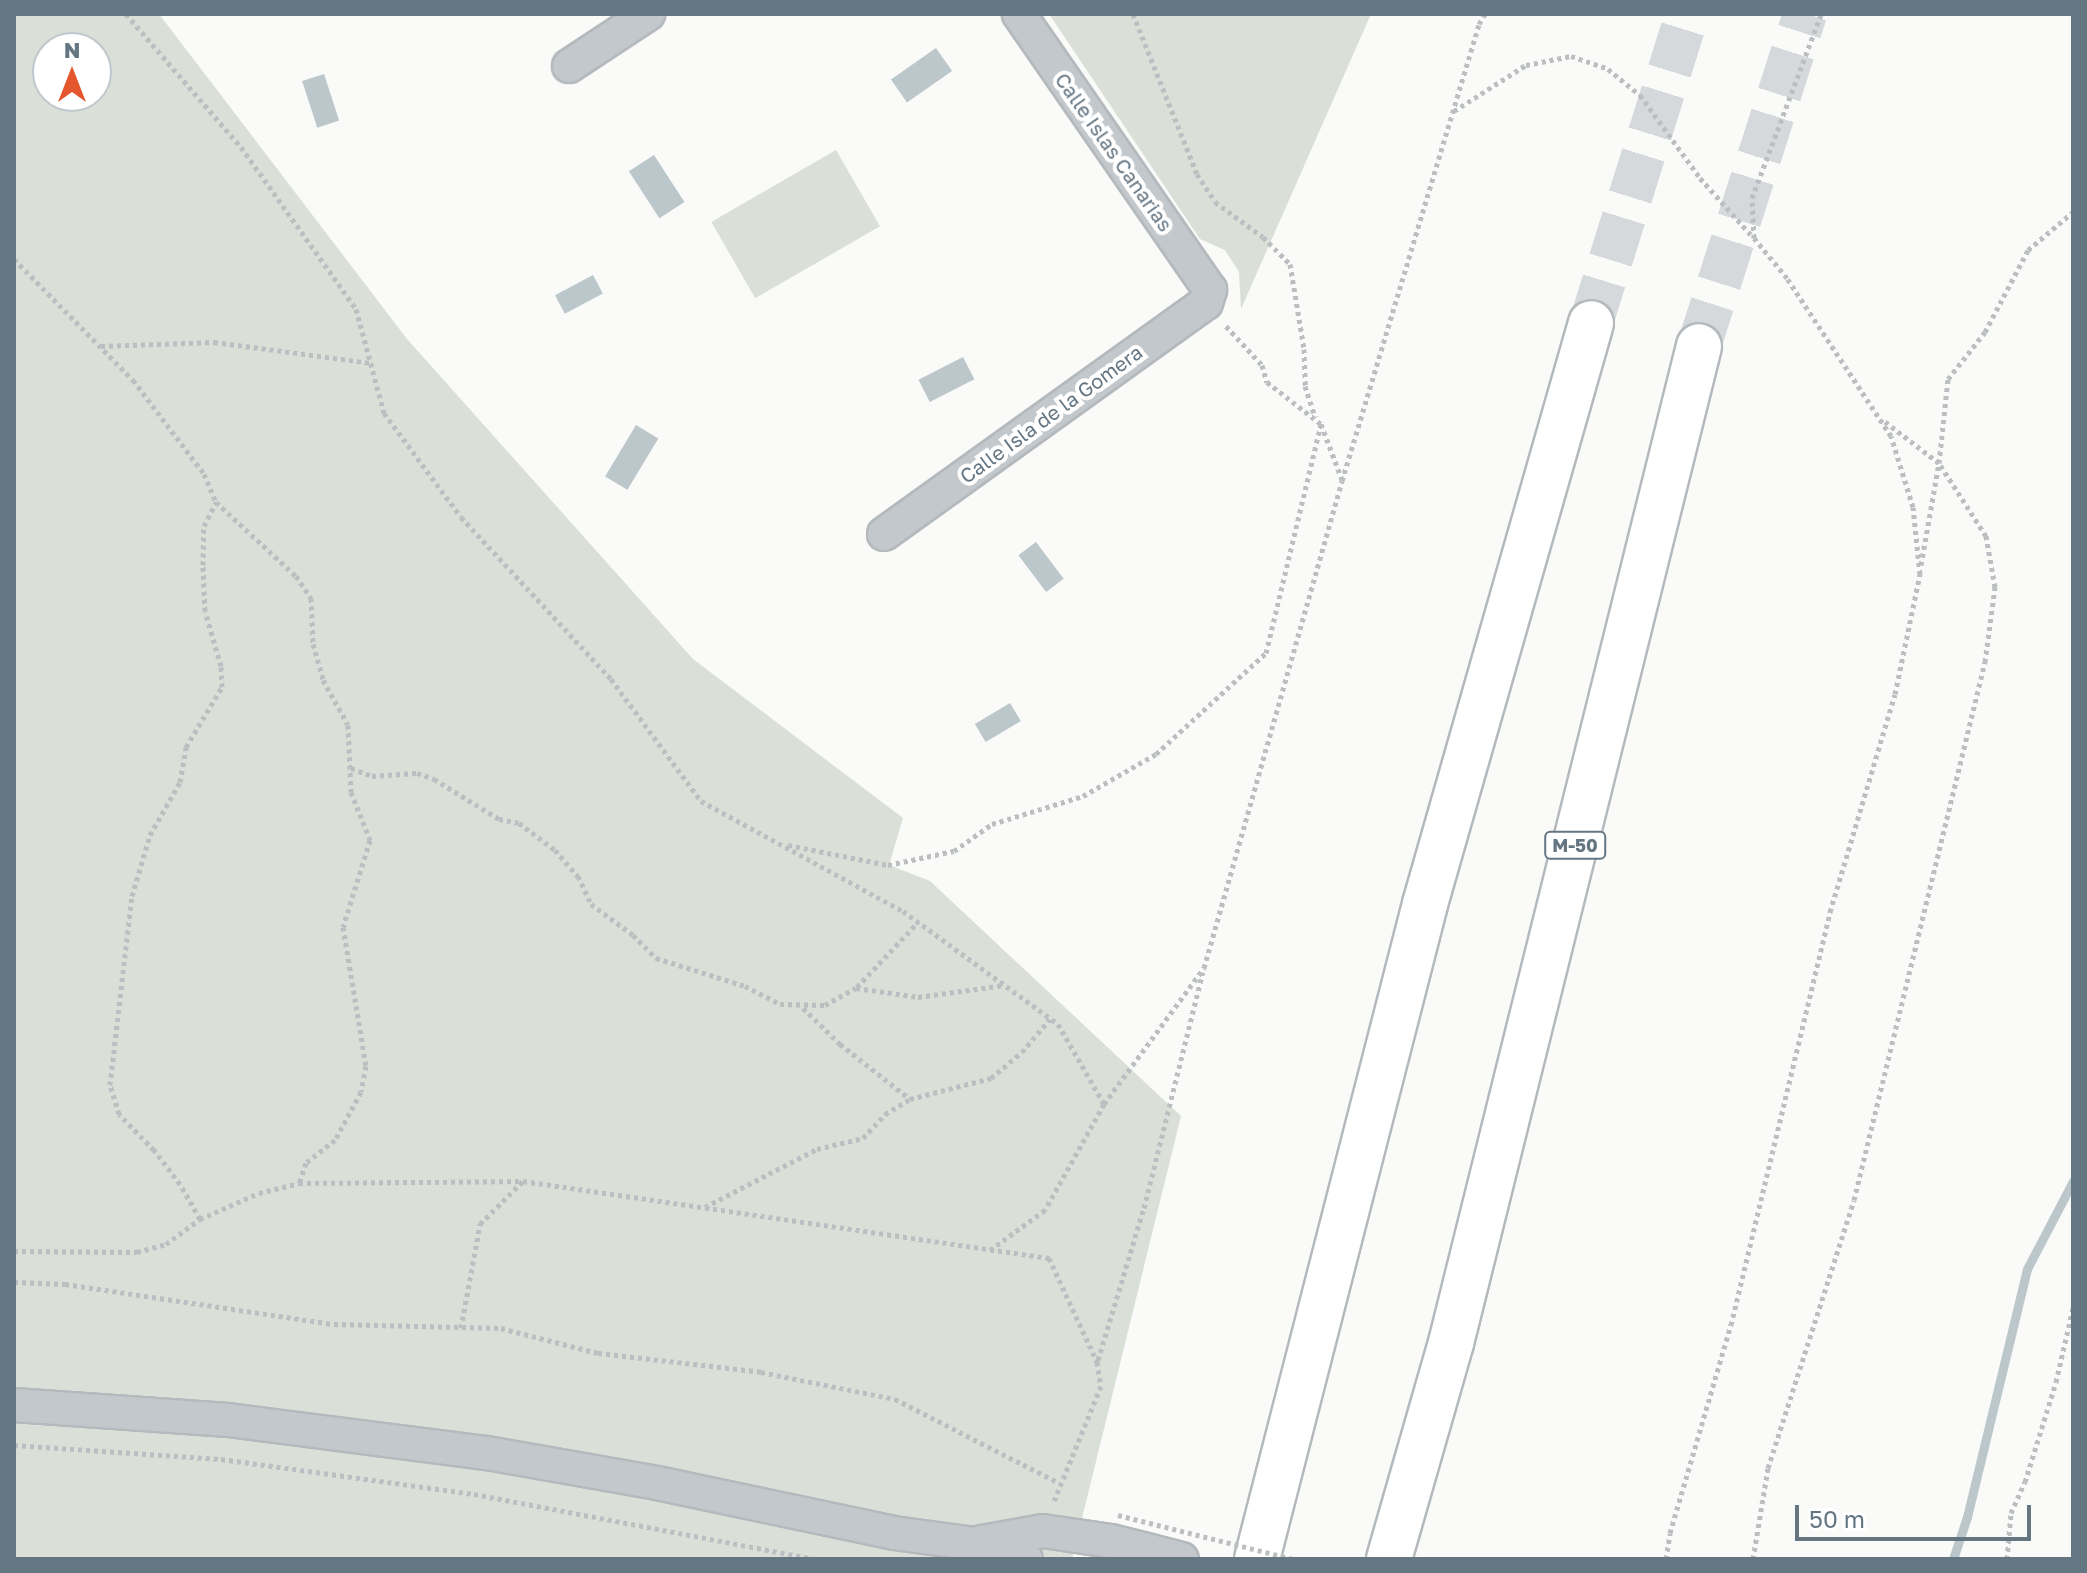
<!DOCTYPE html>
<style>
body{margin:0}
#map{position:relative;width:2087px;height:1573px;overflow:hidden;background:#fafaf8;font-family:"Golos Text",sans-serif}
div>[style]{position:absolute}
.green>*{inset:0;background:#dadfd7;transform-origin:0 0}
.water>*{inset:0;background:#bbc7cb;transform-origin:0 0}
.stream>*{height:9px;margin:-4.5px;padding:0 4.5px;transform-origin:4.5px;border-radius:4.5px;background:#bbc7cb}
.motorway-tunnel>*{height:44px;margin-top:-22px;transform-origin:0;background:repeating-linear-gradient(90deg,#d5d9db 0 44px,transparent 0 66px)}
.path>*{height:5px;margin-top:-2.5px;transform-origin:0;background:repeating-linear-gradient(90deg,#bbbfc2 0 4px,transparent 0 8px)}
.roads{filter:drop-shadow(2px 0 #b4b9bd) drop-shadow(-2px 0 #b4b9bd) drop-shadow(0 2px #b4b9bd) drop-shadow(0 -2px #b4b9bd)}
.minor>*{height:32px;margin:-16px;padding:0 16px;transform-origin:16px;border-radius:16px;background:#c3c8cc}
.motorway>*{height:44px;margin:-22px;padding:0 22px;transform-origin:22px;border-radius:22px;background:#fff}
.path-bridge>*{height:5px;margin-top:-2.5px;transform-origin:0;background:repeating-linear-gradient(90deg,#bbbfc2 0 4px,transparent 0 8px)}
span{translate:-50% -50%;white-space:nowrap;text-align:center;line-height:1.15;-webkit-text-stroke:8px #fff;paint-order:stroke}
.shield-label span{padding:2px 6px;background:#fff;border:2px solid;border-radius:6px;-webkit-text-stroke-width:0}
.shield-label{font-size:18px;color:#657683;font-weight:700}
.street-label{font-size:20px;color:#657683}
.frame{position:absolute;inset:0;border:16px solid #657683;pointer-events:none}
.north{position:absolute;left:32px;top:32px;width:80px;height:80px;box-sizing:border-box;background:#fff;border:2px solid #c1c8cd;border-radius:50%;rotate:0deg;font-size:22px;font-weight:700;line-height:32px;text-align:center;color:#657683}
.north::after{content:'';display:block;margin:auto;width:28px;height:36px;background:#e4572e;clip-path:polygon(50% 0,100% 100%,50% 72%,0 100%)}
.scale{position:absolute;left:1795px;top:1505px;width:236px;height:36px;box-sizing:border-box;border:4px solid #657683;border-top:0;padding-left:10px;font-size:24px;line-height:28px;white-space:nowrap;color:#657683;-webkit-text-stroke:6px #fff;paint-order:stroke}
</style>
<div id="map">
<div class="green">
<i style="clip-path:polygon(evenodd,14px 14px,159px 14px,407px 339px,693px 659px,903px 818px,889px 865px,930px 881px,1181px 1116px,1072px 1559px,14px 1559px,14px 14px,48px 48px,96px 48px,96px 96px,48px 96px,48px 48px)"></i>
<i style="clip-path:polygon(1049px 14px,1371px 14px,1241px 309px,1239px 272px,1225px 250px,1200px 239px)"></i>
<i style="left:836px;top:150px;width:88px;height:144px;rotate:60deg"></i>
</div>
<div class="water">
<i style="left:936px;top:48px;width:28px;height:55px;rotate:55deg"></i>
<i style="left:324px;top:74px;width:49px;height:23px;rotate:72deg"></i>
<i style="left:654px;top:155px;width:56px;height:30px;rotate:57deg"></i>
<i style="left:593px;top:275px;width:21px;height:43px;rotate:62deg"></i>
<i style="left:963px;top:357px;width:25px;height:50px;rotate:63deg"></i>
<i style="left:636px;top:425px;width:26px;height:60px;rotate:31deg"></i>
<i style="left:1036px;top:542px;width:46px;height:22px;rotate:53deg"></i>
<i style="left:1010px;top:703px;width:21px;height:41px;rotate:59deg"></i>
</div>
<div class="stream">
<i style="left:1953px;top:1559px;width:44px;rotate:-71.6deg"></i>
<i style="left:1967px;top:1517px;width:255px;rotate:-76.4deg"></i>
<i style="left:2027px;top:1269px;width:99px;rotate:-62.4deg"></i>
</div>
<div class="motorway-tunnel">
<i style="left:1591px;top:323px;width:324px;rotate:-72.7deg"></i>
<i style="left:1699px;top:346px;width:349px;rotate:-72.3deg"></i>
</div>
<div class="path">
<i style="left:126px;top:14px;width:176px;rotate:49.2deg"></i>
<i style="left:241px;top:147px;width:199px;rotate:54.6deg"></i>
<i style="left:356px;top:309px;width:108px;rotate:74.9deg"></i>
<i style="left:384px;top:413px;width:129px;rotate:53.5deg"></i>
<i style="left:461px;top:517px;width:221px;rotate:47.2deg"></i>
<i style="left:611px;top:679px;width:152px;rotate:53.6deg"></i>
<i style="left:701px;top:801px;width:230px;rotate:28.6deg"></i>
<i style="left:903px;top:911px;width:192px;rotate:36.1deg"></i>
<i style="left:1058px;top:1024px;width:92px;rotate:60.1deg"></i>
<i style="left:1104px;top:1104px;width:121px;rotate:119.1deg"></i>
<i style="left:1045px;top:1210px;width:68px;rotate:144deg"></i>
<i style="left:1133px;top:14px;width:172px;rotate:68.2deg"></i>
<i style="left:1197px;top:174px;width:33px;rotate:57deg"></i>
<i style="left:1215px;top:202px;width:59px;rotate:36.1deg"></i>
<i style="left:1263px;top:237px;width:38px;rotate:45deg"></i>
<i style="left:1290px;top:264px;width:86px;rotate:80.6deg"></i>
<i style="left:1304px;top:349px;width:37px;rotate:88deg"></i>
<i style="left:1305px;top:386px;width:33px;rotate:72deg"></i>
<i style="left:1454px;top:111px;width:85px;rotate:-32.6deg"></i>
<i style="left:1526px;top:65px;width:46px;rotate:-11.3deg"></i>
<i style="left:1571px;top:56px;width:39px;rotate:19deg"></i>
<i style="left:1608px;top:69px;width:41px;rotate:39.1deg"></i>
<i style="left:1640px;top:95px;width:102px;rotate:54.1deg"></i>
<i style="left:1700px;top:178px;width:79px;rotate:48.1deg"></i>
<i style="left:14px;top:259px;width:170px;rotate:45.5deg"></i>
<i style="left:133px;top:380px;width:118px;rotate:52.9deg"></i>
<i style="left:204px;top:474px;width:30px;rotate:67deg"></i>
<i style="left:216px;top:502px;width:109px;rotate:42.8deg"></i>
<i style="left:296px;top:576px;width:27px;rotate:56deg"></i>
<i style="left:311px;top:598px;width:46px;rotate:87.5deg"></i>
<i style="left:313px;top:644px;width:37px;rotate:74deg"></i>
<i style="left:323px;top:680px;width:51px;rotate:60.9deg"></i>
<i style="left:348px;top:725px;width:67px;rotate:87.4deg"></i>
<i style="left:351px;top:792px;width:52px;rotate:68.4deg"></i>
<i style="left:370px;top:840px;width:91px;rotate:107.2deg"></i>
<i style="left:343px;top:927px;width:141px;rotate:80.6deg"></i>
<i style="left:366px;top:1066px;width:26px;rotate:101deg"></i>
<i style="left:361px;top:1092px;width:55px;rotate:118.4deg"></i>
<i style="left:335px;top:1140px;width:37px;rotate:142deg"></i>
<i style="left:306px;top:1163px;width:21px;rotate:109deg"></i>
<i style="left:1226px;top:326px;width:53px;rotate:47.3deg"></i>
<i style="left:1262px;top:365px;width:18px;rotate:74deg"></i>
<i style="left:1267px;top:382px;width:68px;rotate:37.9deg"></i>
<i style="left:101px;top:346px;width:113px;rotate:-2deg"></i>
<i style="left:214px;top:342px;width:158px;rotate:7.6deg"></i>
<i style="left:1921px;top:565px;width:104px;rotate:-80deg"></i>
<i style="left:1939px;top:463px;width:84px;rotate:-83.9deg"></i>
<i style="left:1948px;top:379px;width:60px;rotate:-51.8deg"></i>
<i style="left:1985px;top:332px;width:93px;rotate:-62.3deg"></i>
<i style="left:2028px;top:250px;width:59px;rotate:-40.2deg"></i>
<i style="left:351px;top:768px;width:22px;rotate:21deg"></i>
<i style="left:372px;top:776px;width:45px;rotate:-3.8deg"></i>
<i style="left:417px;top:773px;width:18px;rotate:19deg"></i>
<i style="left:434px;top:779px;width:76px;rotate:31.6deg"></i>
<i style="left:499px;top:819px;width:20px;rotate:11deg"></i>
<i style="left:519px;top:823px;width:45px;rotate:36.9deg"></i>
<i style="left:555px;top:850px;width:35px;rotate:49deg"></i>
<i style="left:578px;top:876px;width:31px;rotate:65deg"></i>
<i style="left:591px;top:904px;width:52px;rotate:36.4deg"></i>
<i style="left:633px;top:935px;width:33px;rotate:45deg"></i>
<i style="left:656px;top:958px;width:93px;rotate:17.5deg"></i>
<i style="left:745px;top:986px;width:39px;rotate:27deg"></i>
<i style="left:780px;top:1004px;width:45px;rotate:1.3deg"></i>
<i style="left:825px;top:1005px;width:35px;rotate:-29deg"></i>
<i style="left:856px;top:988px;width:63px;rotate:8.3deg"></i>
<i style="left:918px;top:997px;width:87px;rotate:-7.9deg"></i>
<i style="left:788px;top:845px;width:102px;rotate:11.3deg"></i>
<i style="left:888px;top:865px;width:67px;rotate:-12deg"></i>
<i style="left:954px;top:851px;width:47px;rotate:-35.4deg"></i>
<i style="left:992px;top:824px;width:95px;rotate:-17.1deg"></i>
<i style="left:1083px;top:796px;width:84px;rotate:-29.9deg"></i>
<i style="left:1156px;top:754px;width:149px;rotate:-42.6deg"></i>
<i style="left:1266px;top:653px;width:236px;rotate:-76.5deg"></i>
<i style="left:1321px;top:424px;width:60px;rotate:69.4deg"></i>
<i style="left:857px;top:987px;width:89px;rotate:-46.8deg"></i>
<i style="left:803px;top:1008px;width:52px;rotate:44.2deg"></i>
<i style="left:840px;top:1044px;width:89px;rotate:38.2deg"></i>
<i style="left:1104px;top:1104px;width:169px;rotate:-53.7deg"></i>
<i style="left:1204px;top:968px;width:506px;rotate:-74.18deg"></i>
<i style="left:1342px;top:481px;width:477px;rotate:-73.3deg"></i>
<i style="left:1479px;top:24px;width:12px;rotate:-59deg"></i>
<i style="left:705px;top:1207px;width:126px;rotate:-27.4deg"></i>
<i style="left:817px;top:1149px;width:47px;rotate:-13.4deg"></i>
<i style="left:863px;top:1138px;width:33px;rotate:-47deg"></i>
<i style="left:885px;top:1114px;width:29px;rotate:-31deg"></i>
<i style="left:910px;top:1099px;width:84px;rotate:-14.5deg"></i>
<i style="left:991px;top:1078px;width:40px;rotate:-40deg"></i>
<i style="left:1022px;top:1052px;width:43px;rotate:-49.7deg"></i>
<i style="left:200px;top:1219px;width:40px;rotate:-119.7deg"></i>
<i style="left:180px;top:1184px;width:43px;rotate:-127.4deg"></i>
<i style="left:154px;top:1150px;width:50px;rotate:-134.2deg"></i>
<i style="left:119px;top:1114px;width:30px;rotate:-107deg"></i>
<i style="left:110px;top:1085px;width:190px;rotate:-83.4deg"></i>
<i style="left:132px;top:896px;width:64px;rotate:-73.6deg"></i>
<i style="left:150px;top:835px;width:61px;rotate:-60.5deg"></i>
<i style="left:180px;top:782px;width:36px;rotate:-80deg"></i>
<i style="left:186px;top:747px;width:70px;rotate:-59deg"></i>
<i style="left:222px;top:687px;width:21px;rotate:-93deg"></i>
<i style="left:221px;top:666px;width:57px;rotate:-106.2deg"></i>
<i style="left:205px;top:611px;width:46px;rotate:-92.5deg"></i>
<i style="left:203px;top:565px;width:39px;rotate:-89deg"></i>
<i style="left:204px;top:526px;width:27px;rotate:-63deg"></i>
<i style="left:14px;top:1251px;width:123px;rotate:0.5deg"></i>
<i style="left:137px;top:1252px;width:30px;rotate:-15deg"></i>
<i style="left:166px;top:1244px;width:42px;rotate:-36.3deg"></i>
<i style="left:200px;top:1219px;width:64px;rotate:-23.8deg"></i>
<i style="left:259px;top:1193px;width:41px;rotate:-14deg"></i>
<i style="left:299px;top:1183px;width:224px;rotate:-0.5deg"></i>
<i style="left:523px;top:1181px;width:532px;rotate:8.33deg"></i>
<i style="left:1049px;top:1258px;width:115px;rotate:65.2deg"></i>
<i style="left:1097px;top:1362px;width:24px;rotate:81deg"></i>
<i style="left:1101px;top:1386px;width:124px;rotate:112.2deg"></i>
<i style="left:14px;top:1282px;width:51px;rotate:2.2deg"></i>
<i style="left:65px;top:1284px;width:272px;rotate:8.5deg"></i>
<i style="left:334px;top:1324px;width:167px;rotate:1.4deg"></i>
<i style="left:501px;top:1328px;width:100px;rotate:14.5deg"></i>
<i style="left:598px;top:1353px;width:164px;rotate:6.6deg"></i>
<i style="left:761px;top:1372px;width:137px;rotate:11.4deg"></i>
<i style="left:895px;top:1399px;width:184px;rotate:27.1deg"></i>
<i style="left:461px;top:1328px;width:106px;rotate:-79.6deg"></i>
<i style="left:480px;top:1224px;width:61px;rotate:-45deg"></i>
<i style="left:1098px;top:1360px;width:159px;rotate:-73.2deg"></i>
<i style="left:1144px;top:1208px;width:243px;rotate:-76deg"></i>
<i style="left:14px;top:1445px;width:207px;rotate:3.9deg"></i>
<i style="left:221px;top:1459px;width:255px;rotate:7.9deg"></i>
<i style="left:474px;top:1494px;width:347px;rotate:10.8deg"></i>
<i style="left:1666px;top:1559px;width:26px;rotate:-81deg"></i>
<i style="left:1670px;top:1533px;width:217px;rotate:-73.7deg"></i>
<i style="left:1731px;top:1325px;width:425px;rotate:-76.5deg"></i>
<i style="left:1830px;top:912px;width:227px;rotate:-73.4deg"></i>
<i style="left:1895px;top:694px;width:123px;rotate:-78.2deg"></i>
<i style="left:1920px;top:574px;width:67px;rotate:-96deg"></i>
<i style="left:1913px;top:507px;width:74px;rotate:-107.2deg"></i>
<i style="left:1891px;top:436px;width:189px;rotate:-123.4deg"></i>
<i style="left:1787px;top:278px;width:52px;rotate:-129.5deg"></i>
<i style="left:1754px;top:238px;width:40px;rotate:-92.9deg"></i>
<i style="left:1752px;top:198px;width:197px;rotate:-69.4deg"></i>
<i style="left:1753px;top:1559px;width:92px;rotate:-80.6deg"></i>
<i style="left:1768px;top:1468px;width:281px;rotate:-72.2deg"></i>
<i style="left:1854px;top:1200px;width:554px;rotate:-76.32deg"></i>
<i style="left:1985px;top:662px;width:76px;rotate:-82.4deg"></i>
<i style="left:1995px;top:587px;width:52px;rotate:-100deg"></i>
<i style="left:1986px;top:536px;width:87px;rotate:-122.8deg"></i>
<i style="left:1939px;top:463px;width:69px;rotate:-142.6deg"></i>
<i style="left:2007px;top:1559px;width:46px;rotate:-85deg"></i>
<i style="left:2011px;top:1513px;width:34px;rotate:-66deg"></i>
<i style="left:2025px;top:1482px;width:105px;rotate:-72.8deg"></i>
<i style="left:2056px;top:1382px;width:76px;rotate:-77.1deg"></i>
</div>
<div class="roads">
<div class="minor">
<i style="left:569px;top:66px;width:95px;rotate:-33.4deg"></i>
<i style="left:884px;top:534px;width:396px;rotate:-35.7deg"></i>
<i style="left:1206px;top:303px;width:14px;rotate:-73deg"></i>
<i style="left:1210px;top:290px;width:336px;rotate:-124.7deg"></i>
<i style="left:14px;top:1405px;width:215px;rotate:4deg"></i>
<i style="left:228px;top:1420px;width:261px;rotate:7.3deg"></i>
<i style="left:487px;top:1453px;width:173px;rotate:10deg"></i>
<i style="left:657px;top:1483px;width:242px;rotate:11.9deg"></i>
<i style="left:894px;top:1533px;width:82px;rotate:7.7deg"></i>
<i style="left:975px;top:1544px;width:53px;rotate:16.4deg"></i>
<i style="left:982px;top:1542px;width:62px;rotate:-10.2deg"></i>
<i style="left:1043px;top:1531px;width:69px;rotate:8.4deg"></i>
<i style="left:1111px;top:1541px;width:73px;rotate:14.2deg"></i>
</div>
<div class="motorway">
<i style="left:1257px;top:1559px;width:676px;rotate:-75.61deg"></i>
<i style="left:1425px;top:904px;width:604px;rotate:-74.05deg"></i>
<i style="left:1389px;top:1559px;width:225px;rotate:-74deg"></i>
<i style="left:1451px;top:1343px;width:1027px;rotate:-76.03deg"></i>
</div>
</div>
<div class="path-bridge">
<i style="left:1118px;top:1515px;width:180px;rotate:14.1deg"></i>
</div>
<div class="shield-label">
<span style="left:1575px;top:845px">M-50</span>
</div>
<div class="street-label">
<span style="left:1114px;top:152px;rotate:55deg">Calle Islas Canarias</span>
<span style="left:1051px;top:414px;rotate:-36deg">Calle Isla de la Gomera</span>
</div>
<div class="frame"></div>
<div class="north">N</div>
<div class="scale">50 m</div>
</div>
